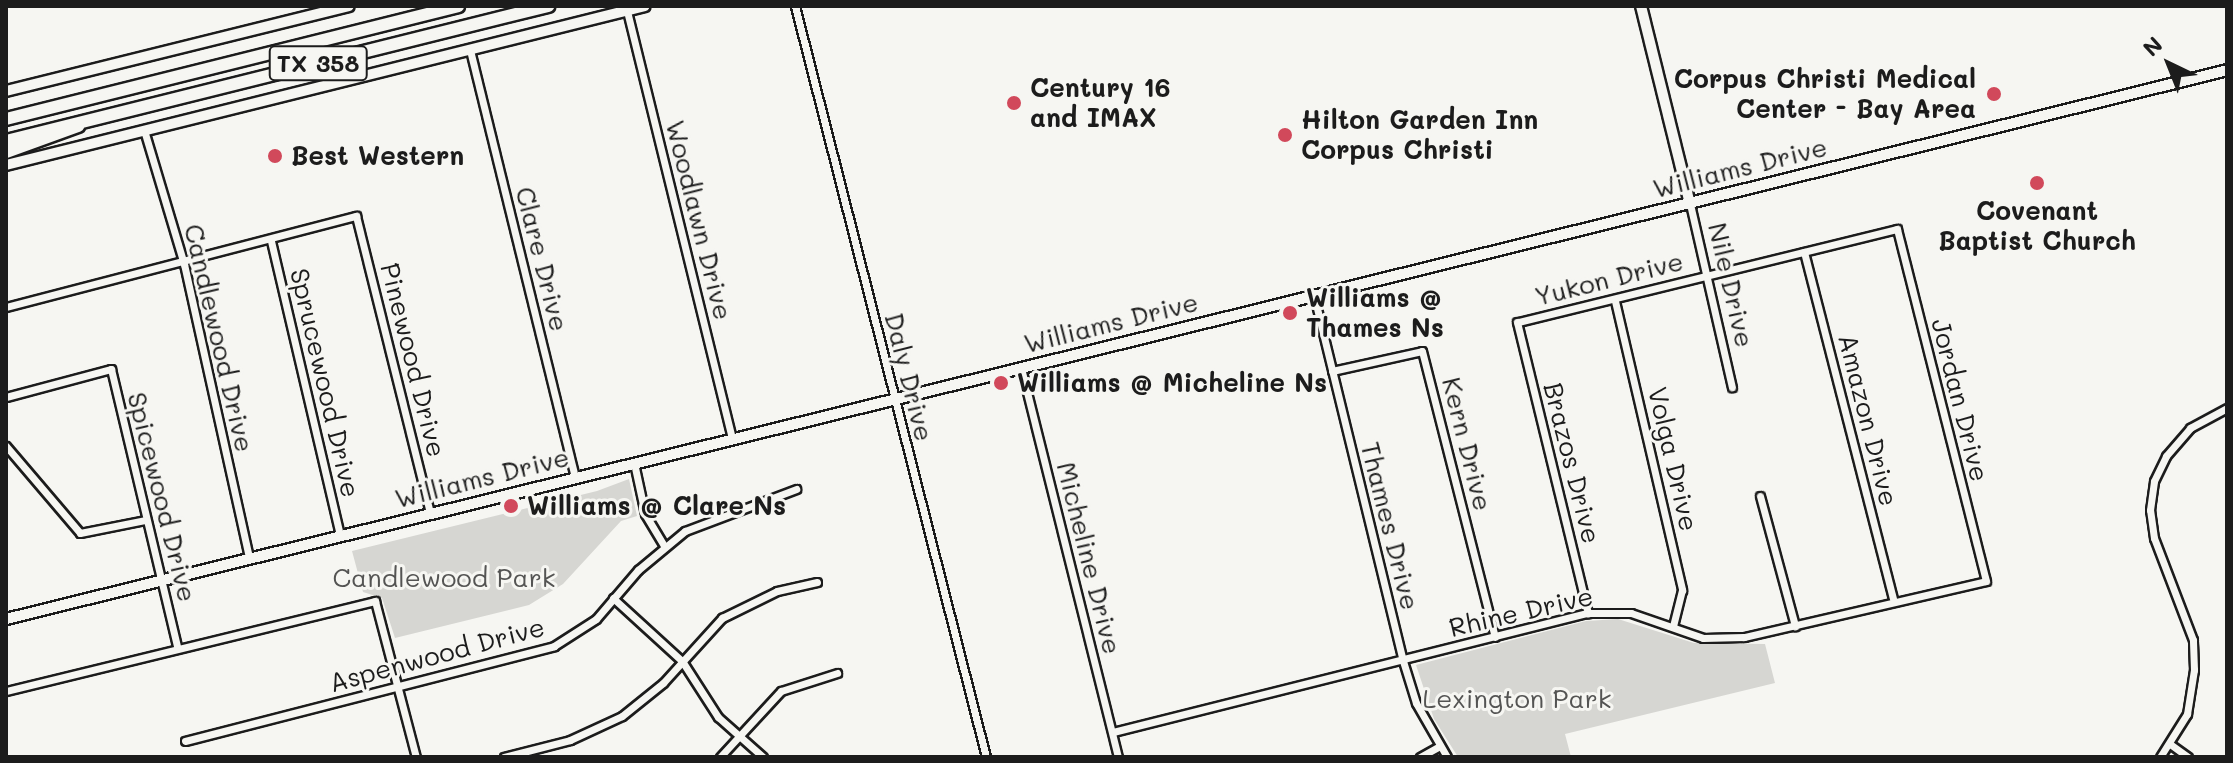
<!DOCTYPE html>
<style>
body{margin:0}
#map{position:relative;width:2233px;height:763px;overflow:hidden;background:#f6f6f2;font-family:Mali,sans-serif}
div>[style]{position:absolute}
.green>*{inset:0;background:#d6d6d2}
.roads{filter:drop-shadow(2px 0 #1c1c1c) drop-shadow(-2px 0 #1c1c1c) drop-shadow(0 2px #1c1c1c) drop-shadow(0 -2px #1c1c1c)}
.street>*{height:7px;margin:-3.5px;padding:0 3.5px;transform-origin:3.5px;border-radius:3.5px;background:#f6f6f2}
.secondary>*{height:10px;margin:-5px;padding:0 5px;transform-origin:5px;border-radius:5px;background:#f6f6f2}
.highway>*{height:12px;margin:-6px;padding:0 6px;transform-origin:6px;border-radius:6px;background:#f6f6f2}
.dots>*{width:22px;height:22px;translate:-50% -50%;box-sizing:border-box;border:4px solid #f6f6f2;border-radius:50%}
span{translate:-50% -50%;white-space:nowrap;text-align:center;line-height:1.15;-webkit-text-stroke:6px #f6f6f2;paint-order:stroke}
.shield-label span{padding:2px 6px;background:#f6f6f2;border:2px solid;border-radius:6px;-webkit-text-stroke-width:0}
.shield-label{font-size:24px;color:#1c1c1c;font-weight:700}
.poi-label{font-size:26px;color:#1c1c1c;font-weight:700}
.right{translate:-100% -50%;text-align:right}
.left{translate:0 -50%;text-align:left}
.street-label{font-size:26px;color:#1c1c1c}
.park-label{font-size:26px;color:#545453}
.frame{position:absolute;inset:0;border:8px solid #1c1c1c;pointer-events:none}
.north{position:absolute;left:2129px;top:24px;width:80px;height:80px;-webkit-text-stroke:6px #f6f6f2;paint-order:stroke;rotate:317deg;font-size:22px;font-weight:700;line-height:32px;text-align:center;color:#1c1c1c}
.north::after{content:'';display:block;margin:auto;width:28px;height:36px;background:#1c1c1c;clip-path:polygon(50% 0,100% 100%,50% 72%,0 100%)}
</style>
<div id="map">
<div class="green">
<i style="clip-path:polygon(629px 479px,637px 516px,621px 521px,563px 584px,529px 605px,395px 638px,382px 598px,363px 592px,352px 551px,597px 491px)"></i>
<i style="clip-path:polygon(1618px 619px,1694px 643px,1765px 644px,1775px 683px,1565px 734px,1571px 757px,1458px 757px,1434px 719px,1416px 665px,1586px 621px)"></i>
</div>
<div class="roads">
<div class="street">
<i style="left:795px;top:6px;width:775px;rotate:75.73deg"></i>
<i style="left:627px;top:11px;width:441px;rotate:76.2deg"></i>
<i style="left:470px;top:50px;width:440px;rotate:76.2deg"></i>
<i style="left:144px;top:130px;width:140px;rotate:73.4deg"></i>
<i style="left:184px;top:264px;width:300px;rotate:77.5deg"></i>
<i style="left:1690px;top:204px;width:188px;rotate:77.1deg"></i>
<i style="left:271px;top:241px;width:302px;rotate:76.8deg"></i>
<i style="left:1804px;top:252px;width:358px;rotate:75.6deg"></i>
<i style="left:1314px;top:296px;width:376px;rotate:76.3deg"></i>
<i style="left:1403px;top:661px;width:44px;rotate:72.8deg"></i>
<i style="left:1416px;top:703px;width:62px;rotate:60.1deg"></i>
<i style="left:1615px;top:301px;width:297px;rotate:76.9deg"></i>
<i style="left:1682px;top:590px;width:38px;rotate:104deg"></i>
<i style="left:6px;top:307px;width:362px;rotate:-14.6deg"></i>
<i style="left:356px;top:216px;width:306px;rotate:76deg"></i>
<i style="left:1021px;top:368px;width:401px;rotate:76deg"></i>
<i style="left:1332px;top:371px;width:92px;rotate:-12.5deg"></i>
<i style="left:1422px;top:351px;width:295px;rotate:75.7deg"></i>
<i style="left:6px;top:397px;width:109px;rotate:-14.9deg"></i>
<i style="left:111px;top:369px;width:285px;rotate:76.6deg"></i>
<i style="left:6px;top:446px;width:114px;rotate:49.6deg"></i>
<i style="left:80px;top:533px;width:66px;rotate:-11.3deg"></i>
<i style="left:634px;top:463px;width:52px;rotate:77.8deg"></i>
<i style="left:645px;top:514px;width:37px;rotate:59deg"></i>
<i style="left:1760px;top:496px;width:135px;rotate:74.9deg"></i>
<i style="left:613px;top:598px;width:93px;rotate:42.4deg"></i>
<i style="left:682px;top:661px;width:67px;rotate:57.3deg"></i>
<i style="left:718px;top:717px;width:60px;rotate:41.6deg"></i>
<i style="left:6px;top:691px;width:380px;rotate:-13.7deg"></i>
<i style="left:375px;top:601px;width:161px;rotate:75.3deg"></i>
<i style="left:1113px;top:732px;width:490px;rotate:-14.1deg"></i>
<i style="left:1588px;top:613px;width:43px"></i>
<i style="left:1631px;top:613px;width:76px;rotate:19.1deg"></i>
<i style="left:1703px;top:638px;width:41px;rotate:-1.4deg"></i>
<i style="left:1744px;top:637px;width:248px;rotate:-13deg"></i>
<i style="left:1986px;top:581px;width:363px;rotate:-104.2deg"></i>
<i style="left:1897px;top:229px;width:391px;rotate:166.2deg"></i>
<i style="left:1517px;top:322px;width:300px;rotate:76.3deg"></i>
<i style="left:185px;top:741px;width:381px;rotate:-14.4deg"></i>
<i style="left:554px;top:646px;width:50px;rotate:-32.7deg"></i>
<i style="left:596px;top:619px;width:65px;rotate:-49.4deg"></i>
<i style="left:638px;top:570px;width:61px;rotate:-39.7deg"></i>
<i style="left:685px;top:531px;width:119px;rotate:-20.7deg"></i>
<i style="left:2170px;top:744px;width:22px;rotate:36deg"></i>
<i style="left:504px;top:757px;width:68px;rotate:-14.4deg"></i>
<i style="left:570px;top:740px;width:57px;rotate:-24.8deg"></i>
<i style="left:622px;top:716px;width:53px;rotate:-38.8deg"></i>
<i style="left:663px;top:683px;width:88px;rotate:-47.8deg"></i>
<i style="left:722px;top:618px;width:61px;rotate:-26.1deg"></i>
<i style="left:777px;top:591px;width:41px;rotate:-12.7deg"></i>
<i style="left:720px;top:757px;width:90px;rotate:-47.3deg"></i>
<i style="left:781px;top:691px;width:59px;rotate:-17.8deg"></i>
<i style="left:1420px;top:757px;width:23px;rotate:-29deg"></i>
<i style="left:2160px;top:757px;width:51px;rotate:-57.9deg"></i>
<i style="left:2187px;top:714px;width:45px;rotate:-81deg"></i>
<i style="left:2194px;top:670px;width:30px;rotate:-92deg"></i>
<i style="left:2193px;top:640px;width:109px;rotate:-110.9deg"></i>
<i style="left:2154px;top:538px;width:28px;rotate:-98deg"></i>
<i style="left:2150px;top:510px;width:29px;rotate:-82deg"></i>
<i style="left:2154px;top:481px;width:28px;rotate:-64deg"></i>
<i style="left:2166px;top:456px;width:37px;rotate:-49deg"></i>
<i style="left:2190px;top:428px;width:42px;rotate:-28.4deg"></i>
</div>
<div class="secondary">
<i style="left:1641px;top:6px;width:204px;rotate:76.1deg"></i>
<i style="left:6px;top:91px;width:353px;rotate:-13.9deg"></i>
<i style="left:6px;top:165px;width:658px;rotate:-13.97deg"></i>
<i style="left:6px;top:619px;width:2288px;rotate:-13.88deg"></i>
</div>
<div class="highway">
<i style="left:6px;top:119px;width:466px;rotate:-14deg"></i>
<i style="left:6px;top:141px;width:559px;rotate:-13.99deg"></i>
<i style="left:6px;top:152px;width:77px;rotate:-19.9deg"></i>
</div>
</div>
<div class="dots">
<i style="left:1994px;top:94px;background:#d1495b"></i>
<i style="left:1014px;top:103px;background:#d1495b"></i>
<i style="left:1285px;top:135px;background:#d1495b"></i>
<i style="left:275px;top:156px;background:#d1495b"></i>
<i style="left:2037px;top:183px;background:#d1495b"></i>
<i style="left:1290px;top:313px;background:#d1495b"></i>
<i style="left:1001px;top:383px;background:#d1495b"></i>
<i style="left:511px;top:506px;background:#d1495b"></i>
</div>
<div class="shield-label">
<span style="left:318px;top:63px">TX 358</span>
</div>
<div class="poi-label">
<span class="right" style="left:1976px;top:94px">Corpus Christi Medical<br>Center - Bay Area</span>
<span class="left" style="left:1030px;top:103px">Century 16<br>and IMAX</span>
<span class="left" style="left:1301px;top:135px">Hilton Garden Inn<br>Corpus Christi</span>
<span class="left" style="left:291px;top:156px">Best Western</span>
<span style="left:2037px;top:226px">Covenant<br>Baptist Church</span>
<span class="left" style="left:1306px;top:313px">Williams @<br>Thames Ns</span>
<span class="left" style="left:1017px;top:383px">Williams @ Micheline Ns</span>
<span class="left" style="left:527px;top:506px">Williams @ Clare Ns</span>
</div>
<div class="street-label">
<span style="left:1740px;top:168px;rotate:-14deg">Williams Drive</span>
<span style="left:699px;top:220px;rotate:76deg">Woodlawn Drive</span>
<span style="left:542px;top:259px;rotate:76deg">Clare Drive</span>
<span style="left:1609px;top:279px;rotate:-14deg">Yukon Drive</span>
<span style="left:1731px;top:285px;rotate:77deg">Nile Drive</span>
<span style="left:1111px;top:323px;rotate:-14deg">Williams Drive</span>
<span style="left:219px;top:338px;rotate:77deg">Candlewood Drive</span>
<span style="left:413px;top:360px;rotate:76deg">Pinewood Drive</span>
<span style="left:909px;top:377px;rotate:76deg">Daly Drive</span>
<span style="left:325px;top:383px;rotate:77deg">Sprucewood Drive</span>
<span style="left:1960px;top:400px;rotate:76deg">Jordan Drive</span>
<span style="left:1868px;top:420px;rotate:76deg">Amazon Drive</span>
<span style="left:1467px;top:444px;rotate:76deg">Kern Drive</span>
<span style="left:1673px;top:459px;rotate:77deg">Volga Drive</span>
<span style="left:1572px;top:463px;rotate:76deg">Brazos Drive</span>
<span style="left:482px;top:478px;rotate:-14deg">Williams Drive</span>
<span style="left:162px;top:497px;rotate:76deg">Spicewood Drive</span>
<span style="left:1390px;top:526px;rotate:76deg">Thames Drive</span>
<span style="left:1089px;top:558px;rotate:76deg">Micheline Drive</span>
<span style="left:1521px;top:612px;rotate:-13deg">Rhine Drive</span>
<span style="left:437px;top:655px;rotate:-15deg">Aspenwood Drive</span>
</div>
<div class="park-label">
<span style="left:444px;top:578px">Candlewood Park</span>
<span style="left:1517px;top:699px">Lexington Park</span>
</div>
<div class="frame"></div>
<div class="north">N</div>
</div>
